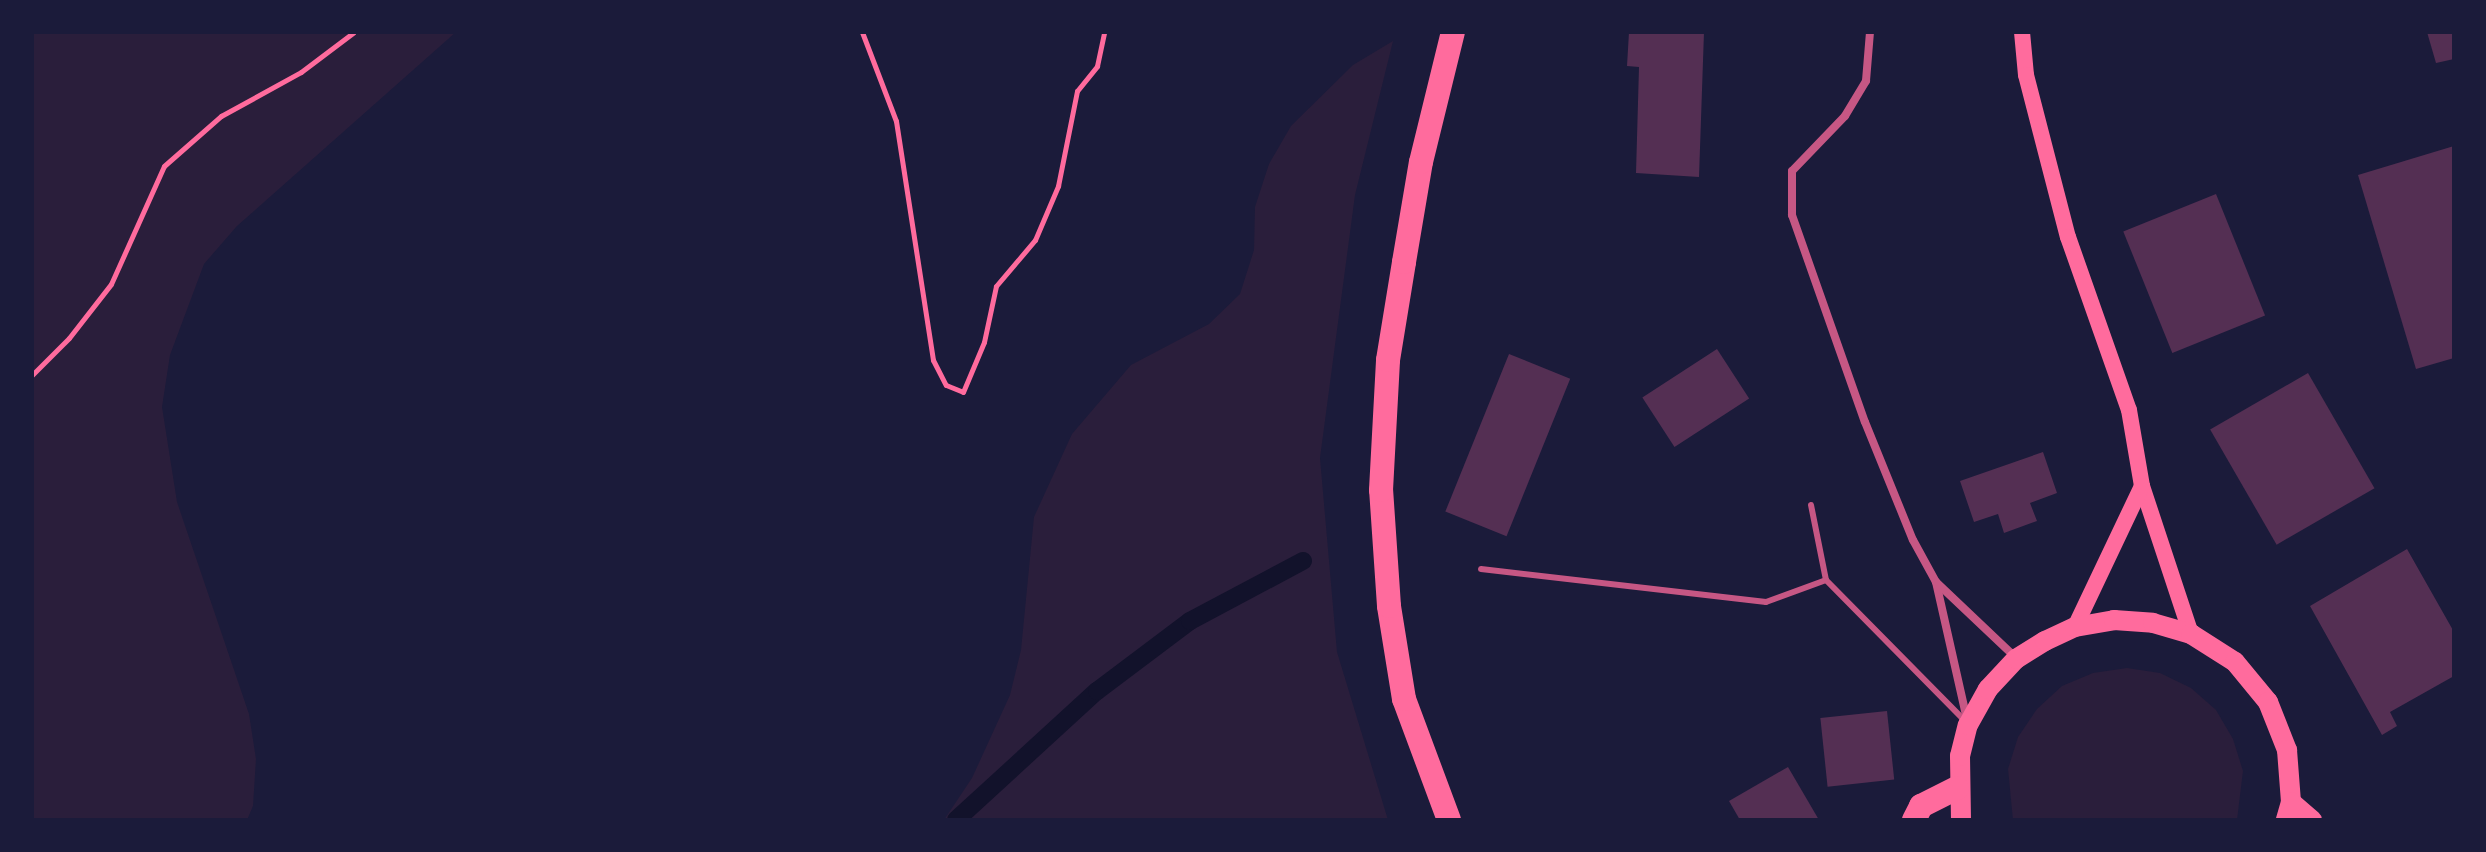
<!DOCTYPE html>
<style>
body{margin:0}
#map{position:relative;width:2486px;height:852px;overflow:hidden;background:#1b1b3a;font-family:"Playfair Display",serif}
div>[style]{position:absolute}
.green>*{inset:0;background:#2a1e3b}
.stream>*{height:18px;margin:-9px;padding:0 9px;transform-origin:9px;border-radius:9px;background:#12122b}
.building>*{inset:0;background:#542f53;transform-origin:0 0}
.path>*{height:5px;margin:-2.5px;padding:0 2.5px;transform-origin:2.5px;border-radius:2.5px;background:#ff6b9d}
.service>*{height:6px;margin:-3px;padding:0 3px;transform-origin:3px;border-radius:3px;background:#c65784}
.minor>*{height:8px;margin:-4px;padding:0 4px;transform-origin:4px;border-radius:4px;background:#c65784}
.secondary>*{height:16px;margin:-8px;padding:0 8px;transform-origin:8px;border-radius:8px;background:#ff6b9d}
.primary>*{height:20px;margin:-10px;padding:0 10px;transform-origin:10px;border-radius:10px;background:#ff6b9d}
.motorway>*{height:24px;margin:-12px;padding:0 12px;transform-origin:12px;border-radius:12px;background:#ff6b9d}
span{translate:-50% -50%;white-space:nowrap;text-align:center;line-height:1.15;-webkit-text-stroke:8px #1b1b3a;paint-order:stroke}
.frame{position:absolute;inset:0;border:34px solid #1b1b3a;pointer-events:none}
</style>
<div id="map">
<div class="green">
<i style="clip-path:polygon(32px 32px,456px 32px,237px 226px,204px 264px,170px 355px,162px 407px,177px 502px,249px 714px,256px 759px,253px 806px,247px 820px,32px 820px)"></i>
<i style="clip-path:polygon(1393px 41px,1355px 195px,1320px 458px,1337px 652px,1388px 820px,944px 820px,972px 778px,1010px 695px,1021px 650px,1034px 517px,1072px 434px,1131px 365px,1209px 324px,1240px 294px,1254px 250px,1255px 207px,1269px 164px,1291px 126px,1353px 65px)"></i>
<i style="clip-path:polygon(2127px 668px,2160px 673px,2191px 688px,2216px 710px,2233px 739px,2243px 771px,2237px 820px,2013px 820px,2008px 769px,2018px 737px,2037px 709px,2062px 686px,2093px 673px)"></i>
</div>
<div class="stream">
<i style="left:956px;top:820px;width:191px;rotate:-42.5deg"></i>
<i style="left:1097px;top:691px;width:116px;rotate:-37deg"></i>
<i style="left:1190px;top:621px;width:128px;rotate:-28deg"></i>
</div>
<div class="building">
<i style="clip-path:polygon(1629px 32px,1704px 32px,1699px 177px,1636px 173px,1639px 67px,1627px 66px)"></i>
<i style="clip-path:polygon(2427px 32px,2454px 32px,2454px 59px,2436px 63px)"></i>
<i style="clip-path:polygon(2454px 146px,2454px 358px,2416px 369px,2358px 175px)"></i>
<i style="left:2216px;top:194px;width:131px;height:100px;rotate:68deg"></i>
<i style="left:1717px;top:349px;width:59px;height:89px;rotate:57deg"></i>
<i style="left:1509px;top:354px;width:66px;height:170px;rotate:22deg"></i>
<i style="left:2308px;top:373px;width:133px;height:113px;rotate:60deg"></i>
<i style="clip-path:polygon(2043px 452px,2057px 493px,2030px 503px,2037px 521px,2004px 533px,1998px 514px,1974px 522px,1960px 481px)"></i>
<i style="clip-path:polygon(2407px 549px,2454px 632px,2454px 676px,2390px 712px,2397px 726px,2382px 735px,2310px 606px)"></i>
<i style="left:1887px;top:711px;width:69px;height:67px;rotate:84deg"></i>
<i style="clip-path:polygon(1788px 767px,1819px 820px,1740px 820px,1729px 801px)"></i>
</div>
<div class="path">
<i style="left:862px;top:32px;width:95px;rotate:69.1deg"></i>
<i style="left:896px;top:121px;width:242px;rotate:81.2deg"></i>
<i style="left:933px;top:360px;width:28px;rotate:63deg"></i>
<i style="left:946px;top:385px;width:18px;rotate:22deg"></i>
<i style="left:963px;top:392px;width:54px;rotate:-67.2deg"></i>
<i style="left:984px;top:342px;width:57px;rotate:-77.9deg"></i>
<i style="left:996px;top:286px;width:60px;rotate:-49.7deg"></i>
<i style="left:1035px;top:240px;width:59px;rotate:-66.9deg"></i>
<i style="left:1058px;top:186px;width:97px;rotate:-78.7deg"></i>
<i style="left:1077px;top:91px;width:32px;rotate:-51deg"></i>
<i style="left:1097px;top:66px;width:35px;rotate:-78deg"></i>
<i style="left:32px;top:375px;width:52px;rotate:-45deg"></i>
<i style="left:69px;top:338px;width:68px;rotate:-52.1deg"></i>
<i style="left:111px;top:284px;width:129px;rotate:-65.8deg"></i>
<i style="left:164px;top:166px;width:76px;rotate:-41.3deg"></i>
<i style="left:221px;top:116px;width:91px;rotate:-28.8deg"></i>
<i style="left:301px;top:72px;width:66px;rotate:-37deg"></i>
</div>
<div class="service">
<i style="left:1811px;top:505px;width:76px;rotate:78.7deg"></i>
<i style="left:1826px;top:580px;width:199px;rotate:45.4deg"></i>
<i style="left:1481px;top:569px;width:287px;rotate:6.6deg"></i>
<i style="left:1766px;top:602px;width:64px;rotate:-20.1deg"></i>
</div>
<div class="minor">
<i style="left:1870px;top:32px;width:49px;rotate:94.7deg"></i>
<i style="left:1866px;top:81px;width:41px;rotate:121deg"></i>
<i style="left:1845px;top:116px;width:76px;rotate:133.9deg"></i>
<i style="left:1792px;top:171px;width:44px;rotate:90deg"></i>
<i style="left:1792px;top:215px;width:219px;rotate:70.6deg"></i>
<i style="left:1865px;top:422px;width:127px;rotate:67.9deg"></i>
<i style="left:1913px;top:540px;width:48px;rotate:61.3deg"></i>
<i style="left:1936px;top:582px;width:141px;rotate:77.3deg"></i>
<i style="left:1936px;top:582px;width:110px;rotate:43.5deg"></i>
</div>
<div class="secondary">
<i style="left:2022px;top:32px;width:43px;rotate:84.7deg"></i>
<i style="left:2026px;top:75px;width:167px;rotate:75.5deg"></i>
<i style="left:2068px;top:237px;width:183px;rotate:70.6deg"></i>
<i style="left:2129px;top:410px;width:77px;rotate:80.3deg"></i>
<i style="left:2142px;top:486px;width:156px;rotate:71.7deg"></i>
<i style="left:2075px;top:627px;width:156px;rotate:-64.6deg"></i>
</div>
<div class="primary">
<i style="left:2291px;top:802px;width:28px;rotate:41deg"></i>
<i style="left:1961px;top:820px;width:64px;rotate:-90.9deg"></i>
<i style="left:1960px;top:756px;width:32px;rotate:-76deg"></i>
<i style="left:1968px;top:725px;width:41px;rotate:-60.9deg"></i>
<i style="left:1988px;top:689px;width:41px;rotate:-47deg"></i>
<i style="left:2016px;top:659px;width:34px;rotate:-32deg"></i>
<i style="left:2045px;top:641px;width:33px;rotate:-25deg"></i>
<i style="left:2075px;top:627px;width:40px;rotate:-10deg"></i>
<i style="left:2114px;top:620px;width:39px;rotate:4deg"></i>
<i style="left:2153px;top:623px;width:40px;rotate:16deg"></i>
<i style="left:2191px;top:634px;width:52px;rotate:32.5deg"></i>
<i style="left:2235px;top:662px;width:52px;rotate:50.5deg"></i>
<i style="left:2268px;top:702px;width:52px;rotate:68.4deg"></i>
<i style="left:2287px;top:750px;width:52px;rotate:85.6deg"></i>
<i style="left:2291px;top:802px;width:19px;rotate:106deg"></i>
</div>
<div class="motorway">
<i style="left:1449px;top:820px;width:129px;rotate:-110.4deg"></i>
<i style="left:1404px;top:699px;width:94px;rotate:-99.2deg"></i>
<i style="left:1389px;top:606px;width:116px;rotate:-93.9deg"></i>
<i style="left:1381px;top:490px;width:130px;rotate:-86.9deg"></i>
<i style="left:1388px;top:360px;width:99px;rotate:-80.7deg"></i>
<i style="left:1404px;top:262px;width:101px;rotate:-80.4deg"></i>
<i style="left:1421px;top:162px;width:134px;rotate:-76.2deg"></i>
<i style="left:1914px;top:820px;width:16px;rotate:-63deg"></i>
<i style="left:1921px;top:806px;width:40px;rotate:-26.6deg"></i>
</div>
<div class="frame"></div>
</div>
